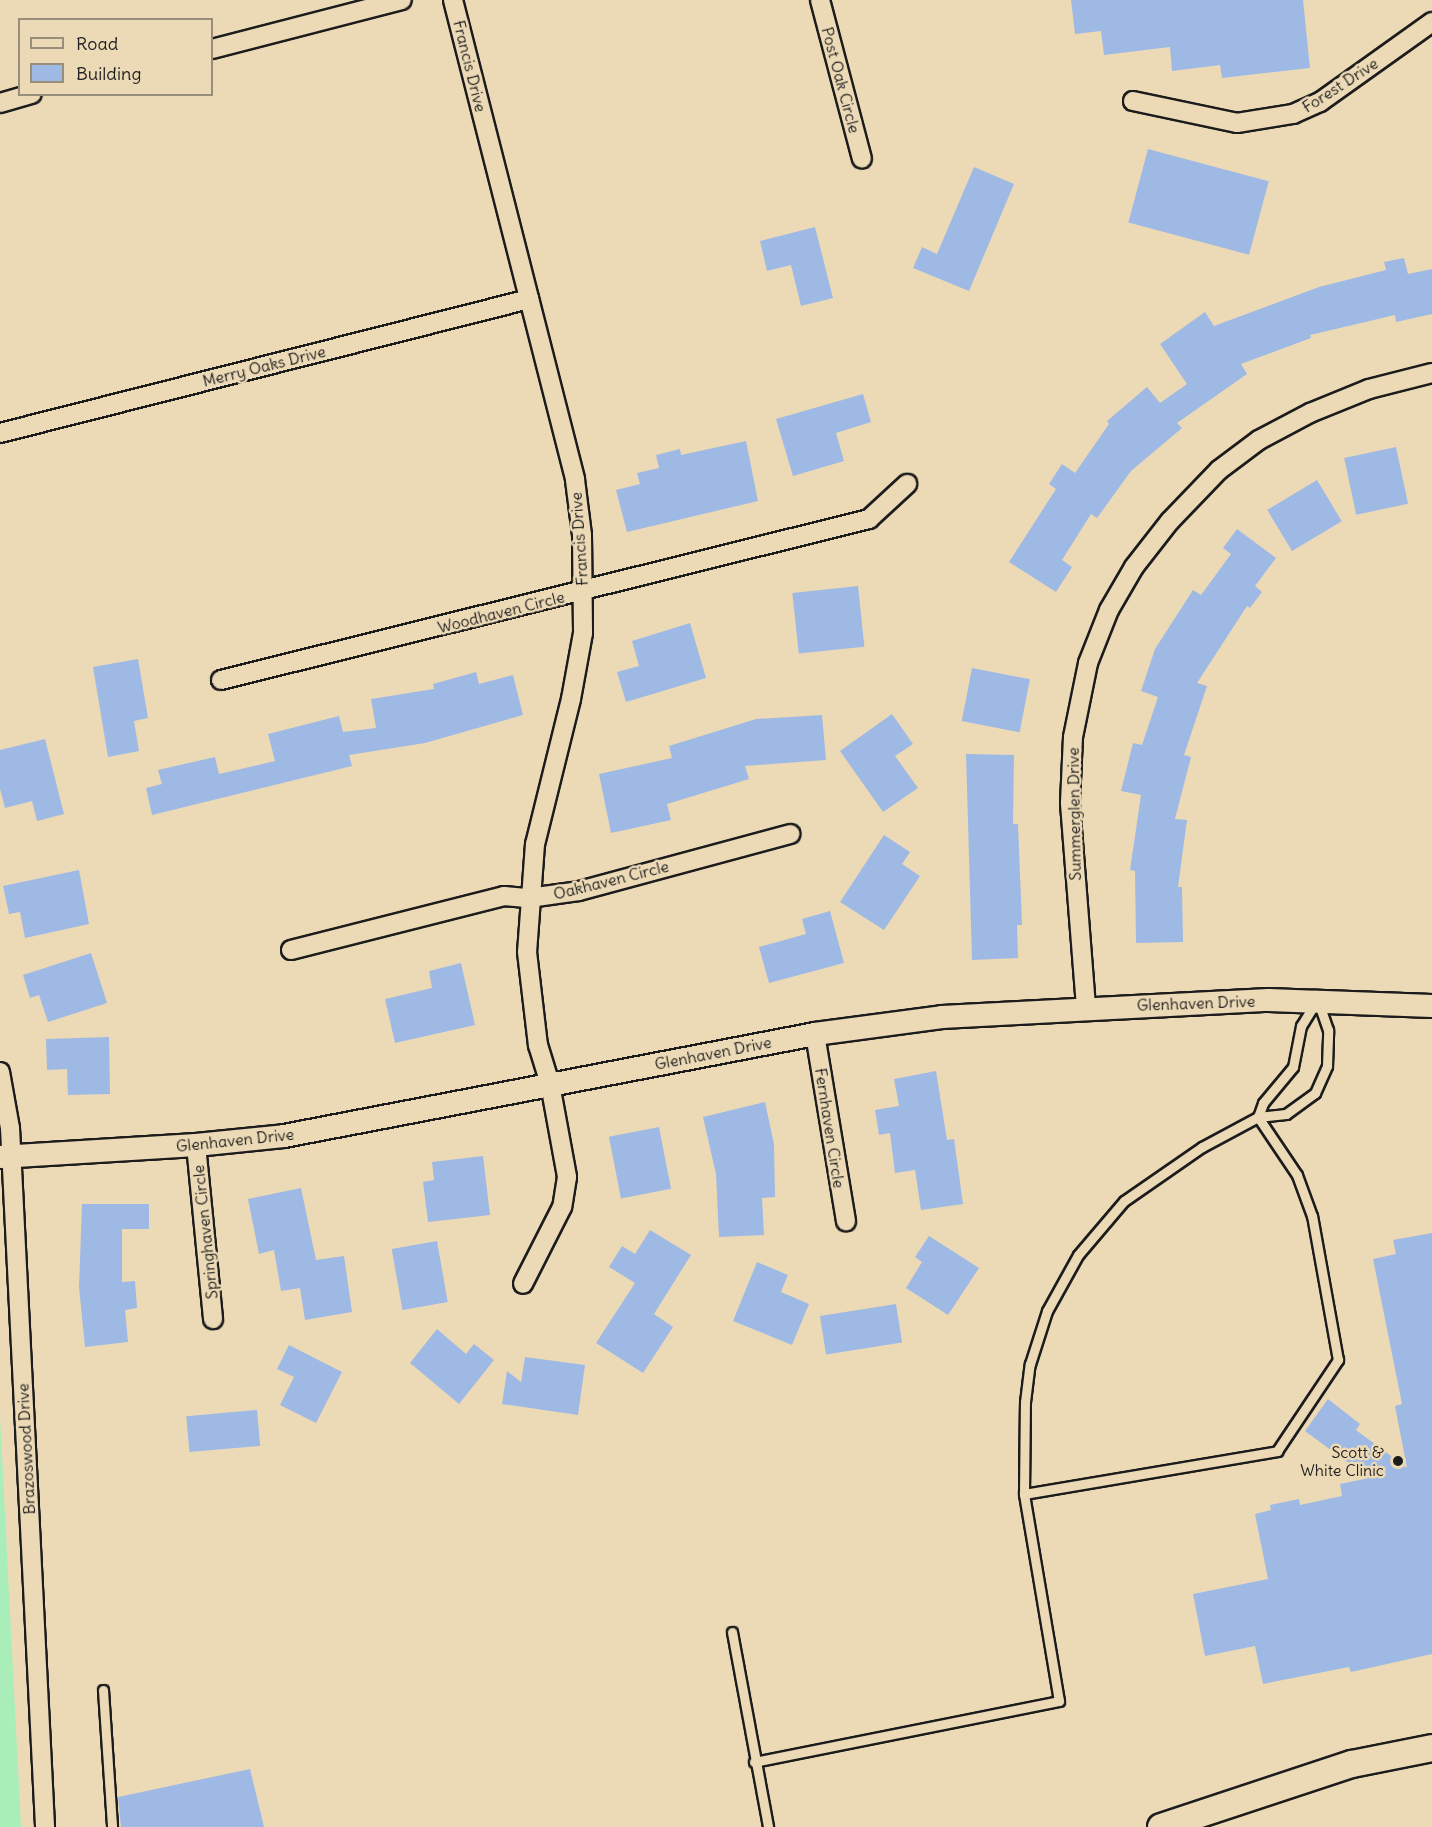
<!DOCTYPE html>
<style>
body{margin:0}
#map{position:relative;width:1432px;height:1827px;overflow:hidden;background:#ecdab7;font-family:Delius,sans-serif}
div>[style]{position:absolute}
.green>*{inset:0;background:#a9eeb9}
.building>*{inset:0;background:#9fb9e5;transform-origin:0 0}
.roads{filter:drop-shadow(2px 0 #1c1c1c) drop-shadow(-2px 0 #1c1c1c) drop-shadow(0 2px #1c1c1c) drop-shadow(0 -2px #1c1c1c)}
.service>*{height:9px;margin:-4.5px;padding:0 4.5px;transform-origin:4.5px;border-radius:4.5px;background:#ecdab7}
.minor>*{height:18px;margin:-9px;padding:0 9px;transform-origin:9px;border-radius:9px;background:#ecdab7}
.tertiary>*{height:22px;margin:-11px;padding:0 11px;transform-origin:11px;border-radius:11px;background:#ecdab7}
.secondary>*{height:26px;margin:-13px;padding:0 13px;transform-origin:13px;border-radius:13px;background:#ecdab7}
.dots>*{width:16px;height:16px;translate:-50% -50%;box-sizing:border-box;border:3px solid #ecdab7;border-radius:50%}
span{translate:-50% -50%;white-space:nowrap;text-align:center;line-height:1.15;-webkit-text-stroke:5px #ecdab7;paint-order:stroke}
.street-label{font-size:16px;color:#1c1c1c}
.poi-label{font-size:16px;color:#1c1c1c}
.right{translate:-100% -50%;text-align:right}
.legend{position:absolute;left:18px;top:18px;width:195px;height:78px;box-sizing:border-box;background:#ecdab7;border:2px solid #998e79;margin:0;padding:8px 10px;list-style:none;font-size:18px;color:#1c1c1c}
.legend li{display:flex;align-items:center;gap:12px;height:30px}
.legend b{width:30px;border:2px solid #998e79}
</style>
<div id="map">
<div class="green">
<i style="clip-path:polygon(0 1417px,21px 1827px,0 1827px)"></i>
</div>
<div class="building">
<i style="clip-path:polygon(1071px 0,1303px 0,1310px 68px,1222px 78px,1220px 65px,1172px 71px,1170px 47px,1104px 55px,1101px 31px,1075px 34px)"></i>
<i style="left:1148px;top:149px;width:125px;height:76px;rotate:15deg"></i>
<i style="clip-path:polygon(974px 167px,1014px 184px,969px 291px,913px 268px,922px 247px,937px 254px)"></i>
<i style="clip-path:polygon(815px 227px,833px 298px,801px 306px,791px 265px,767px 271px,760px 241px)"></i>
<i style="clip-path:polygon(1404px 258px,1408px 274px,1432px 269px,1432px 314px,1396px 322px,1395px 315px,1310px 335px,1311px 338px,1241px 364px,1247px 374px,1177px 423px,1182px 428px,1131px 471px,1097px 518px,1091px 514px,1062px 560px,1072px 567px,1056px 592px,1009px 562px,1056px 489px,1049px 484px,1062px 464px,1075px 473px,1109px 424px,1107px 421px,1147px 387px,1160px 403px,1187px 384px,1160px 344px,1205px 312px,1214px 326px,1319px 287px,1386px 270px,1384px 262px)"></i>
<i style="clip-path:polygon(863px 394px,871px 422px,836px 433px,844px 461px,793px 476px,776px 419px)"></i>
<i style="clip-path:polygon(746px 441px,758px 501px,627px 532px,616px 490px,640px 484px,637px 473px,659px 468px,656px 455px,680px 449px,681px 455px)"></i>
<i style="left:1396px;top:447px;width:58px;height:53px;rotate:78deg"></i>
<i style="left:1317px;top:480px;width:48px;height:58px;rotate:59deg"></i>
<i style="clip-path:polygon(1237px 529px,1276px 558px,1255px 586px,1262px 592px,1250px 608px,1247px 606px,1197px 683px,1207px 686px,1184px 755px,1191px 757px,1175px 819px,1187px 820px,1178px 887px,1182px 887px,1183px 942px,1136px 943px,1135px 871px,1130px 870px,1141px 795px,1121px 791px,1133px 743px,1142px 745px,1158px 697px,1141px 691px,1155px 649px,1193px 590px,1201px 595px,1231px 554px,1223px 548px)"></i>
<i style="left:858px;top:586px;width:61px;height:66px;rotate:84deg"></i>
<i style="clip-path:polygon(690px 623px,706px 678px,626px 702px,617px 672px,639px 666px,632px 641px)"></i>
<i style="clip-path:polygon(138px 659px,148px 718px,134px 721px,139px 751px,108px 757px,93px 667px)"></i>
<i style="left:972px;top:668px;width:59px;height:54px;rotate:11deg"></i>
<i style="clip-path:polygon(476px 672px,479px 684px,513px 675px,523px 715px,425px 743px,349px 755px,352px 766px,152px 815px,146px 788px,162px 784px,158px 770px,215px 757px,219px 774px,275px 761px,268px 734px,339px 716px,343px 732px,376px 728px,371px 699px,434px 689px,433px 684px)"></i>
<i style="clip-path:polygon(892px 714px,913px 744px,895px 756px,918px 788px,883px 812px,840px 751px)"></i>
<i style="clip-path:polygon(822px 715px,826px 760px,745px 766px,749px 779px,667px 804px,671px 820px,611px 833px,599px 774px,672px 758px,669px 746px,756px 719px)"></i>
<i style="clip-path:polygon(45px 739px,64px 814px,37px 821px,32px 801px,5px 808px,0 789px,0 750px)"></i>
<i style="clip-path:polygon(966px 754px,1014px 755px,1013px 824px,1018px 824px,1022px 925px,1017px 925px,1018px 958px,972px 960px)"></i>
<i style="clip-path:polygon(884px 835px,910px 852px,902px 864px,920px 876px,884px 930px,840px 902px)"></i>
<i style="clip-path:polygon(79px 870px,89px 924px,25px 938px,20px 912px,9px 914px,3px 886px)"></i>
<i style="clip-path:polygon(830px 911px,844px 963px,769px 983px,759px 947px,806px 934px,802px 919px)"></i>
<i style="clip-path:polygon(91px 953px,107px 1003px,48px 1022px,39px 995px,30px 998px,23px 975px)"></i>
<i style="clip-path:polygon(461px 963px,475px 1025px,395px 1043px,385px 999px,432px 988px,429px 971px)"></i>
<i style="clip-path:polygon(109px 1037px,110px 1094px,68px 1095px,67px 1069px,47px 1070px,46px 1039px)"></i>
<i style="clip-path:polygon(936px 1071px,947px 1140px,954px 1139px,963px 1204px,921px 1210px,915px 1170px,895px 1173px,890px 1133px,879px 1135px,875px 1110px,899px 1106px,894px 1079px)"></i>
<i style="clip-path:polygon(765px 1102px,774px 1144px,775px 1197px,762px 1198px,764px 1235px,719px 1237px,716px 1174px,703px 1117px)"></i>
<i style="left:659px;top:1127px;width:63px;height:51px;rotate:79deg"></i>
<i style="clip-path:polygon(483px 1156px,490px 1215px,428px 1222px,423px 1182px,434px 1180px,432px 1162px)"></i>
<i style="clip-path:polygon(301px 1188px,316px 1260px,344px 1256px,352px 1312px,305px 1320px,300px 1288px,281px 1291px,274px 1250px,259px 1254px,248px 1199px)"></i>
<i style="clip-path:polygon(82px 1204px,149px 1204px,149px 1229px,122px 1229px,122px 1282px,135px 1281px,137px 1308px,125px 1310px,128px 1342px,85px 1347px,79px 1287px)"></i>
<i style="clip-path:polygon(650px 1230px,691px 1255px,654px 1314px,673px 1327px,643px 1373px,596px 1343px,635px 1283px,609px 1267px,622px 1246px,635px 1254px)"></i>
<i style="clip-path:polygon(1432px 1233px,1432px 1654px,1351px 1672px,1349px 1667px,1263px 1684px,1255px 1646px,1205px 1656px,1193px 1594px,1268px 1579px,1255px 1514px,1271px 1510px,1270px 1505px,1299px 1499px,1300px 1505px,1342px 1496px,1340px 1484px,1369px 1478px,1305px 1431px,1328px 1399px,1360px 1424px,1356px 1430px,1407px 1468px,1395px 1406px,1402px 1404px,1373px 1259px,1396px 1254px,1393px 1240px)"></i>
<i style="clip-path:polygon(929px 1236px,979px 1268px,948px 1315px,906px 1288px,922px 1262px,915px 1257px)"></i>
<i style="left:437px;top:1241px;width:62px;height:46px;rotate:80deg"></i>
<i style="clip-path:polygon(757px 1262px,788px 1275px,781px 1292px,809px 1304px,792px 1345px,733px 1321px)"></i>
<i style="left:896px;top:1304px;width:39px;height:77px;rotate:81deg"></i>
<i style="clip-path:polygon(437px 1329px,466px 1354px,474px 1344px,494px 1360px,459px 1404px,410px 1363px)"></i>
<i style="clip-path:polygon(289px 1345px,342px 1372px,316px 1423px,280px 1405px,294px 1377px,277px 1369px)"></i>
<i style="clip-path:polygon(525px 1357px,585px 1365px,578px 1415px,502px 1404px,507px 1371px,521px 1382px)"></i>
<i style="left:257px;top:1410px;width:36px;height:71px;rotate:85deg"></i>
<i style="clip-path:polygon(250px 1769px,264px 1827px,121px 1827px,118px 1797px)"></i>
</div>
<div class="roads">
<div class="service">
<i style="left:1258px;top:1117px;width:15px;rotate:-70deg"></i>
<i style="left:1263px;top:1103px;width:47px;rotate:-50.2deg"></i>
<i style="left:1293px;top:1067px;width:42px;rotate:-79deg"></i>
<i style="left:1301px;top:1026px;width:26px;rotate:-58deg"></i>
<i style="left:1024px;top:1494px;width:257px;rotate:-9.6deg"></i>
<i style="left:1277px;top:1451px;width:110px;rotate:-56.2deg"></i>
<i style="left:1338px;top:1360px;width:146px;rotate:-100.2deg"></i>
<i style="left:1312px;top:1216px;width:44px;rotate:-110.1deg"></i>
<i style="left:1297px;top:1175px;width:70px;rotate:-123.9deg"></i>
<i style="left:732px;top:1632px;width:198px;rotate:79.5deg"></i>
<i style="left:103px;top:1690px;width:137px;rotate:86.2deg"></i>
<i style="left:754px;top:1762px;width:311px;rotate:-11.3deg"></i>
<i style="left:1059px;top:1701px;width:210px;rotate:-99.6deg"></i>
<i style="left:1024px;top:1494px;width:92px;rotate:-89.4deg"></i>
<i style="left:1025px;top:1402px;width:38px;rotate:-83deg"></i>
<i style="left:1030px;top:1364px;width:56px;rotate:-72.2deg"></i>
<i style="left:1047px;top:1311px;width:64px;rotate:-61deg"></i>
<i style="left:1078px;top:1255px;width:71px;rotate:-49.6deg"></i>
<i style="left:1124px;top:1201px;width:95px;rotate:-34.7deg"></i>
<i style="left:1202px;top:1147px;width:64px;rotate:-28.2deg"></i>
<i style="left:1258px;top:1117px;width:28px;rotate:-6deg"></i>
<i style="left:1286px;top:1114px;width:36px;rotate:-36deg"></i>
<i style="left:1315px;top:1093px;width:30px;rotate:-66deg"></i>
<i style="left:1327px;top:1066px;width:36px;rotate:-88deg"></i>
<i style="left:1328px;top:1030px;width:31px;rotate:-109deg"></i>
</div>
<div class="minor">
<i style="left:453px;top:0;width:495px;rotate:75.7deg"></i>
<i style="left:575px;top:480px;width:55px;rotate:82.7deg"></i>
<i style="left:582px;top:535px;width:98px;rotate:89.4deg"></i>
<i style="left:583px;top:633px;width:67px;rotate:100.3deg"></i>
<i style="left:571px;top:699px;width:149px;rotate:103.9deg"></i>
<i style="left:535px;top:844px;width:108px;rotate:94.2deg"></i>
<i style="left:527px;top:952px;width:94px;rotate:83.3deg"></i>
<i style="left:538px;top:1045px;width:41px;rotate:72.9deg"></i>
<i style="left:550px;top:1084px;width:95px;rotate:79.6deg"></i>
<i style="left:567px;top:1177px;width:30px;rotate:99deg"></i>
<i style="left:562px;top:1207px;width:86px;rotate:116.9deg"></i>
<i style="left:820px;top:0;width:164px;rotate:75.2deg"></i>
<i style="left:212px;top:49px;width:196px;rotate:-14.5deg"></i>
<i style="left:1133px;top:101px;width:106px;rotate:11.9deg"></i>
<i style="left:1237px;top:123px;width:57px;rotate:-9.1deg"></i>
<i style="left:1293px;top:114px;width:30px;rotate:-24deg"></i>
<i style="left:1320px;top:102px;width:138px;rotate:-35.5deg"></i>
<i style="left:0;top:103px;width:33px;rotate:-16deg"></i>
<i style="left:0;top:433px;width:546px;rotate:-14.21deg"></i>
<i style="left:221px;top:680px;width:668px;rotate:-13.95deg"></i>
<i style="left:869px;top:519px;width:52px;rotate:-42.6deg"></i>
<i style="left:291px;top:950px;width:220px;rotate:-14.2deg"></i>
<i style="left:504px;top:896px;width:25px;rotate:5deg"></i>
<i style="left:529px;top:898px;width:50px;rotate:-8deg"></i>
<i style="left:579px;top:891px;width:219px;rotate:-15.1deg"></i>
<i style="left:1086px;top:1007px;width:205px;rotate:-94.5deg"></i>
<i style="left:1070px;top:803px;width:66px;rotate:-87.4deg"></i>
<i style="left:1073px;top:737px;width:76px;rotate:-78.5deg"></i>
<i style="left:1088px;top:663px;width:57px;rotate:-68.4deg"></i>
<i style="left:1109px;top:610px;width:50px;rotate:-59.8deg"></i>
<i style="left:1134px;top:567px;width:58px;rotate:-52deg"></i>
<i style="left:1170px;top:521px;width:71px;rotate:-46.1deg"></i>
<i style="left:1219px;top:470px;width:50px;rotate:-36.9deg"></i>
<i style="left:1259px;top:440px;width:58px;rotate:-27.9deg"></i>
<i style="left:1310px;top:413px;width:64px;rotate:-22.1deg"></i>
<i style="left:1369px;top:389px;width:65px;rotate:-14.3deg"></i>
<i style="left:815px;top:1034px;width:190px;rotate:80.6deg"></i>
<i style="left:0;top:1072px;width:57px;rotate:79.9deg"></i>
<i style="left:10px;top:1128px;width:700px;rotate:87.13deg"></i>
<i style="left:196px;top:1145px;width:175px;rotate:84.4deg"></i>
</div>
<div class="tertiary">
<i style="left:0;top:1157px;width:196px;rotate:-3.5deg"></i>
<i style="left:196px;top:1145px;width:88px;rotate:-5.8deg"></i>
<i style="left:284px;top:1136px;width:541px;rotate:-10.87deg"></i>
<i style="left:815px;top:1034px;width:128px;rotate:-7.6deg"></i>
<i style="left:942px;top:1017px;width:327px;rotate:-3deg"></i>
<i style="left:1269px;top:1000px;width:163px;rotate:2.1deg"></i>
</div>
<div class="secondary">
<i style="left:1161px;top:1827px;width:201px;rotate:-18.3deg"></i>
<i style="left:1352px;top:1764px;width:82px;rotate:-11.3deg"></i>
</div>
</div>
<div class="dots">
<i style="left:1398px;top:1461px;background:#1c1c1c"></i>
</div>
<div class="street-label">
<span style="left:470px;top:66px;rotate:76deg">Francis Drive</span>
<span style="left:841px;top:80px;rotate:75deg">Post Oak Circle</span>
<span style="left:1340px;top:85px;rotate:-33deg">Forest Drive</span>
<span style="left:264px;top:366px;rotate:-14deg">Merry Oaks Drive</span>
<span style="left:579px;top:539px;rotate:-94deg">Francis Drive</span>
<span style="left:501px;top:612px;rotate:-14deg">Woodhaven Circle</span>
<span style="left:1074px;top:814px;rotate:-91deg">Summerglen Drive</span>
<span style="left:611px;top:880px;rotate:-14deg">Oakhaven Circle</span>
<span style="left:1196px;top:1003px;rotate:-2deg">Glenhaven Drive</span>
<span style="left:713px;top:1053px;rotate:-11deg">Glenhaven Drive</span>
<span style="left:830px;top:1128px;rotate:81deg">Fernhaven Circle</span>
<span style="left:235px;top:1140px;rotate:-6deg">Glenhaven Drive</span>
<span style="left:205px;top:1232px;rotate:-96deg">Springhaven Circle</span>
<span style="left:26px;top:1449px;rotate:-93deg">Brazoswood Drive</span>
</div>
<div class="poi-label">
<span class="right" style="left:1384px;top:1461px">Scott &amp;<br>White Clinic</span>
</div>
<ul class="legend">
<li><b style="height:8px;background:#ecdab7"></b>Road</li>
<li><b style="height:16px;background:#9fb9e5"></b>Building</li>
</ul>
</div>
